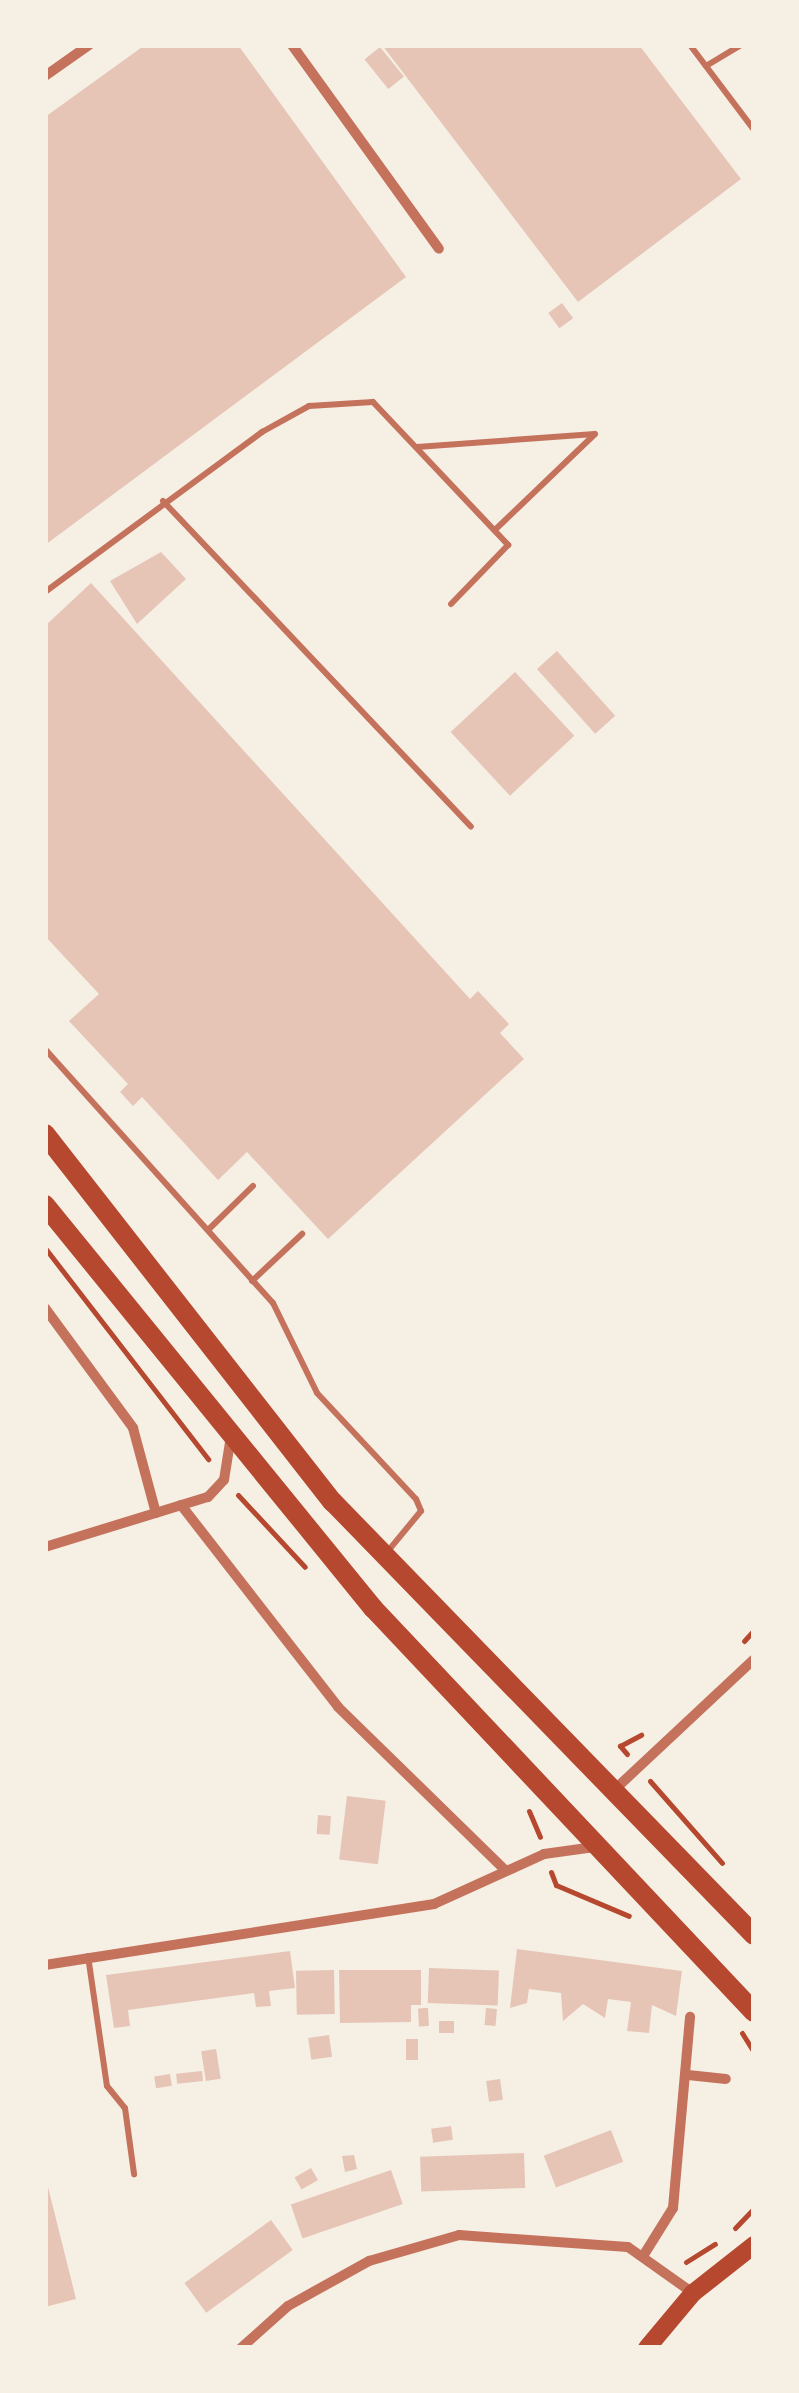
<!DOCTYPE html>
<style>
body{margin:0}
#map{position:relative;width:799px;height:2393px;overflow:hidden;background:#f6efe4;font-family:Cabin,sans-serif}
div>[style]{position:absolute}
.building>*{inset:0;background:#e6c5b7;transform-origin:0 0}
.path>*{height:5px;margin:-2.5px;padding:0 2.5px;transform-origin:2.5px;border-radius:2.5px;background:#b5482f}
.service>*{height:6px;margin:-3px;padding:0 3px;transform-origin:3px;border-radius:3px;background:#c5725c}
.minor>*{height:10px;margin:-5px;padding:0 5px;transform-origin:5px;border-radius:5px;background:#c5725c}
.secondary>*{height:18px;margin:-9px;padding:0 9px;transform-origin:9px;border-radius:9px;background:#b5482f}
.primary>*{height:20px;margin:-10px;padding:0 10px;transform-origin:10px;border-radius:10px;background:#b5482f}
span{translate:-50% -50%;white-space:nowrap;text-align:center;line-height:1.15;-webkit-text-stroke:10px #f6efe4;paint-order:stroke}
.frame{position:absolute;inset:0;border:48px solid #f6efe4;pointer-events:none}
</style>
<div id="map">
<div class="building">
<i style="clip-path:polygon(145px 45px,238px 45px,406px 277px,45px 545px,45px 117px)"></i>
<i style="clip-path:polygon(382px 45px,639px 45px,741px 179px,578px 302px)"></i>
<i style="left:380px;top:47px;width:38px;height:20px;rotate:51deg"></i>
<i style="left:562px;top:303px;width:19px;height:17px;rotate:54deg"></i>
<i style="clip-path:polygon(161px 552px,186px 579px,137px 624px,110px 581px)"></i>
<i style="clip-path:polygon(91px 583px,470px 999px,478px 991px,509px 1024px,500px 1033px,524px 1059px,328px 1239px,247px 1152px,218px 1180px,142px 1097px,133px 1106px,120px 1092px,128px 1084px,69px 1021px,99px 994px,45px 936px,45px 626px)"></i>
<i style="left:557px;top:651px;width:87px;height:27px;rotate:48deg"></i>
<i style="left:515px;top:672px;width:87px;height:88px;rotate:47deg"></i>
<i style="left:347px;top:1796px;width:39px;height:64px;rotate:7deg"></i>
<i style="left:318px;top:1815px;width:13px;height:19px;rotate:4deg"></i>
<i style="clip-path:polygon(517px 1949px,682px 1971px,676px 2016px,652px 2005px,649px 2033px,627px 2031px,631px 2002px,608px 1999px,605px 2018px,583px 2004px,563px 2021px,561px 1993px,529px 1989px,527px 2003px,510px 2008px)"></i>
<i style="clip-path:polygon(290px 1951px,295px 1988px,269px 1991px,271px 2006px,256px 2007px,254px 1993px,128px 2010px,130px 2026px,114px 2028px,106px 1975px)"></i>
<i style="left:429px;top:1968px;width:70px;height:35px;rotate:2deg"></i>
<i style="left:334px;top:1970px;width:44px;height:38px;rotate:89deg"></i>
<i style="clip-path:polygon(339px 1970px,421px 1970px,421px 2005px,411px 2005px,411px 2022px,340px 2023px)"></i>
<i style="left:428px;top:2008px;width:18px;height:10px;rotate:87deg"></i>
<i style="left:486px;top:2008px;width:11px;height:17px;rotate:5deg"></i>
<i style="left:439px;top:2021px;width:15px;height:12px"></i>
<i style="left:329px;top:2035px;width:22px;height:21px;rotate:82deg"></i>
<i style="left:406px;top:2039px;width:12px;height:21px"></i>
<i style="left:216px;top:2049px;width:30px;height:15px;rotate:81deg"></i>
<i style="left:202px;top:2071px;width:10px;height:26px;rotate:84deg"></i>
<i style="left:170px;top:2074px;width:12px;height:16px;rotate:81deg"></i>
<i style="left:500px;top:2079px;width:21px;height:14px;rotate:82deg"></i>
<i style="left:451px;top:2126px;width:14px;height:20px;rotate:82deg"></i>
<i style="left:611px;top:2130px;width:34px;height:72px;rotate:69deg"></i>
<i style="left:524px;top:2153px;width:35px;height:104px;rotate:88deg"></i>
<i style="clip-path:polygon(354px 2155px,357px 2169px,345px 2172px,342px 2156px)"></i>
<i style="left:311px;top:2168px;width:14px;height:19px;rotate:60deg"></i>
<i style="left:391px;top:2170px;width:36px;height:106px;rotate:71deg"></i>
<i style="clip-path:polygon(45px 2175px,76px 2299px,45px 2307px)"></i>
<i style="left:271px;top:2220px;width:37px;height:107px;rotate:54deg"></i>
</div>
<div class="path">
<i style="left:45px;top:1248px;width:267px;rotate:52.3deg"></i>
<i style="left:238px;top:1495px;width:98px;rotate:47.1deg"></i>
<i style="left:744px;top:1641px;width:15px;rotate:-48deg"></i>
<i style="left:627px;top:1754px;width:11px;rotate:-131deg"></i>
<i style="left:620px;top:1746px;width:24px;rotate:-28deg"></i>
<i style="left:650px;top:1781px;width:109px;rotate:48.7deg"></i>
<i style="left:529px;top:1811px;width:28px;rotate:67deg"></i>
<i style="left:551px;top:1872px;width:14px;rotate:69deg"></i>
<i style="left:556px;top:1885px;width:79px;rotate:23deg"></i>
<i style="left:742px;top:2033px;width:22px;rotate:58deg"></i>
<i style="left:735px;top:2228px;width:28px;rotate:-46deg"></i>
<i style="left:686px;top:2262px;width:34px;rotate:-32deg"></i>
</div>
<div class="service">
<i style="left:690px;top:45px;width:106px;rotate:53deg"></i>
<i style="left:706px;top:66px;width:41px;rotate:-31deg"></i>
<i style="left:417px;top:447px;width:178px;rotate:-4.2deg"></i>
<i style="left:595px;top:434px;width:139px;rotate:136.2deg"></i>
<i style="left:163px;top:501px;width:448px;rotate:46.6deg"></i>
<i style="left:45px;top:592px;width:270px;rotate:-36.4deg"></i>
<i style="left:262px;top:432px;width:54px;rotate:-29deg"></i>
<i style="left:309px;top:406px;width:64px;rotate:-3.6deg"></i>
<i style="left:373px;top:402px;width:197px;rotate:46.6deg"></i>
<i style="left:508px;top:545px;width:82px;rotate:134deg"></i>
<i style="left:45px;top:1049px;width:341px;rotate:48.1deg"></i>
<i style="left:273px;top:1303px;width:100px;rotate:63.9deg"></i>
<i style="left:317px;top:1393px;width:145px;rotate:47deg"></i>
<i style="left:416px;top:1499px;width:13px;rotate:67deg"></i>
<i style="left:421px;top:1511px;width:52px;rotate:129.5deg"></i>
<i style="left:208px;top:1230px;width:63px;rotate:-44.4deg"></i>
<i style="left:252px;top:1281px;width:69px;rotate:-43.2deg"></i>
<i style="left:88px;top:1956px;width:131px;rotate:81.7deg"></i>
<i style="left:107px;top:2086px;width:28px;rotate:51deg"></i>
<i style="left:125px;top:2108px;width:67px;rotate:82.2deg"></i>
</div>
<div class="minor">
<i style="left:292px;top:45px;width:251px;rotate:54.2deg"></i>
<i style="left:45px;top:76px;width:54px;rotate:-35.2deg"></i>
<i style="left:45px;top:1308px;width:149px;rotate:53.7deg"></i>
<i style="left:133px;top:1428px;width:88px;rotate:74.9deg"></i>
<i style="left:181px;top:1505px;width:256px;rotate:52.1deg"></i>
<i style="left:338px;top:1707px;width:233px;rotate:44.3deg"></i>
<i style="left:45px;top:1547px;width:170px;rotate:-17.1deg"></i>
<i style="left:208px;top:1497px;width:23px;rotate:-47deg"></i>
<i style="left:224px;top:1480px;width:38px;rotate:-81deg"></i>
<i style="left:611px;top:1793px;width:196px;rotate:-43.1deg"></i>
<i style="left:45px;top:1965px;width:394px;rotate:-8.9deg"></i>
<i style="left:434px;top:1904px;width:121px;rotate:-24.4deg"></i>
<i style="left:544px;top:1854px;width:51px;rotate:-7.8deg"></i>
<i style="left:688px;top:2075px;width:38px;rotate:6deg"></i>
<i style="left:645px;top:2253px;width:53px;rotate:-58.1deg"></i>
<i style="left:673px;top:2208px;width:192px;rotate:-84.9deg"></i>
<i style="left:241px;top:2348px;width:63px;rotate:-41.8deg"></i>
<i style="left:288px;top:2306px;width:93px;rotate:-29.1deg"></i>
<i style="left:369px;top:2261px;width:94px;rotate:-16.1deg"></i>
<i style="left:459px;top:2235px;width:169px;rotate:4.1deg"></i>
<i style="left:628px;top:2247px;width:80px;rotate:35.3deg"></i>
</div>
<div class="secondary">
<i style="left:647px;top:2348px;width:72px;rotate:-50.1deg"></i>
<i style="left:693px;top:2293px;width:78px;rotate:-38.2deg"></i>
</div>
<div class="primary">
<i style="left:45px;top:1134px;width:467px;rotate:52deg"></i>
<i style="left:333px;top:1502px;width:604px;rotate:45.81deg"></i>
<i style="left:45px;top:1205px;width:520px;rotate:50.86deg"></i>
<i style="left:373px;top:1608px;width:555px;rotate:46.68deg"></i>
</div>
<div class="frame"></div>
</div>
